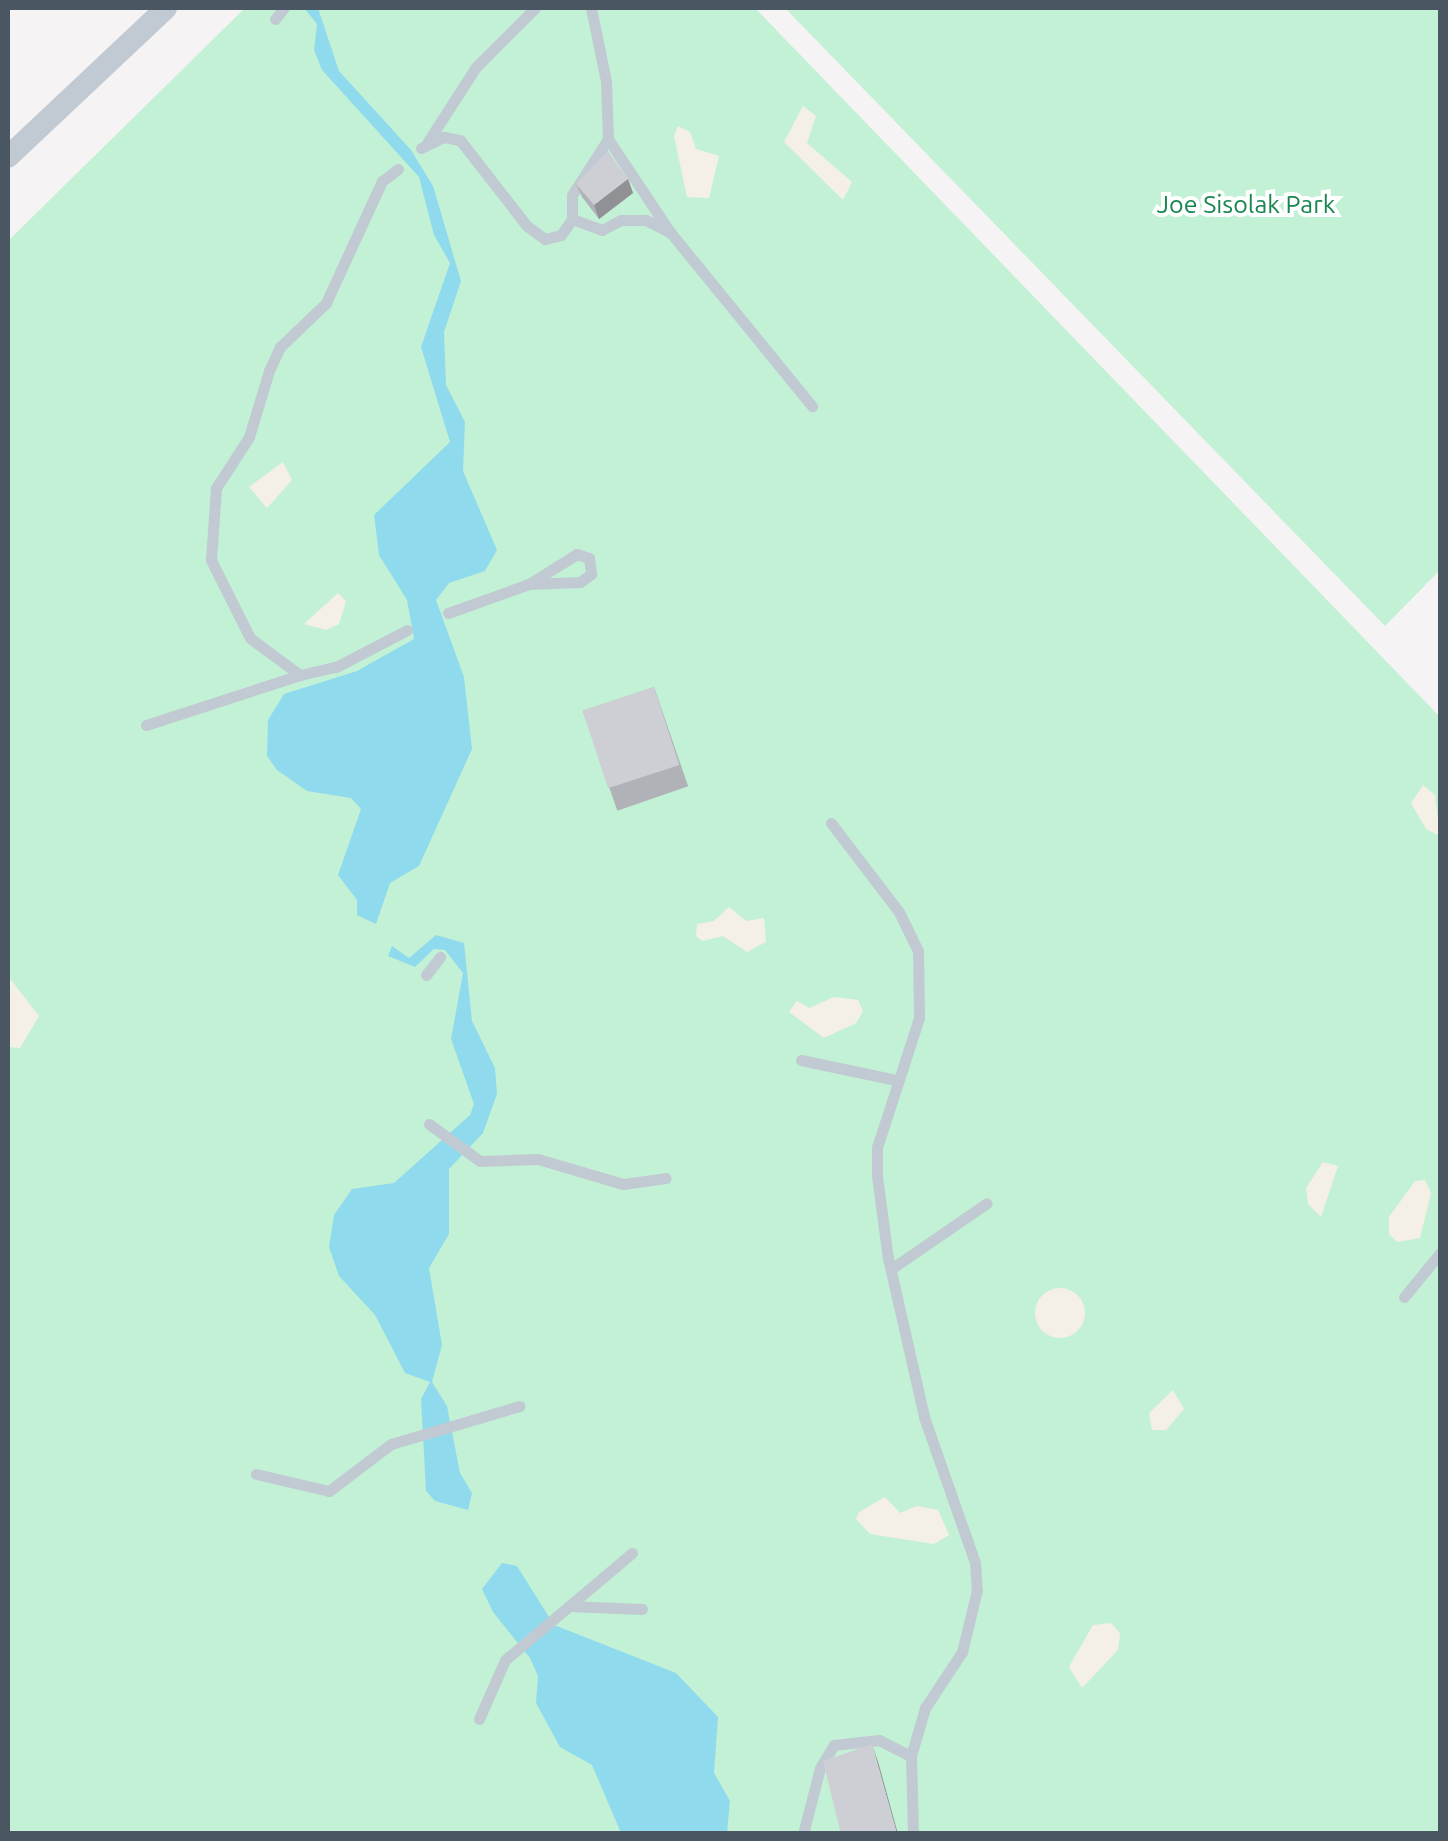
<!DOCTYPE html>
<style>
body{margin:0}
#map{position:relative;width:1448px;height:1841px;overflow:hidden;background:#f5f3f3;font-family:Ubuntu,sans-serif}
div>[style]{position:absolute}
.green>*{inset:0;background:#c3f1d5}
.sand>*{inset:0;background:#f5f0e5}
.round{border-radius:50%}
.water>*{inset:0;background:#90daee}
.lane>*{height:11px;margin:-5.5px;padding:0 5.5px;transform-origin:5.5px;border-radius:5.5px;background:#c1cad2}
.street>*{height:22px;margin:-11px;padding:0 11px;transform-origin:11px;border-radius:11px;background:#c1cad2}
.wall>*{inset:0;background:#b0b2b7;transform-origin:0 0}
.shaded-wall>*{inset:0;background:#909195}
.building>*{inset:0;background:#cdcfd5;transform-origin:0 0}
span{translate:-50% -50%;white-space:nowrap;text-align:center;line-height:1.15;-webkit-text-stroke:8px #fff;paint-order:stroke}
.park-label{font-size:25px;color:#17864f}
.frame{position:absolute;inset:0;border:10px solid #4a5661;pointer-events:none}
</style>
<div id="map">
<div class="green">
<i style="clip-path:polygon(245px 8px,755px 8px,1440px 717px,1440px 1833px,8px 1834px,8px 241px)"></i>
<i style="clip-path:polygon(785px 8px,1440px 8px,1440px 570px,1385px 626px)"></i>
</div>
<div class="sand">
<i style="clip-path:polygon(803px 106px,816px 116px,807px 143px,852px 182px,843px 200px,784px 142px)"></i>
<i style="clip-path:polygon(678px 126px,690px 132px,696px 149px,719px 156px,709px 198px,687px 197px,674px 136px)"></i>
<i style="clip-path:polygon(283px 462px,292px 480px,267px 508px,249px 487px)"></i>
<i style="clip-path:polygon(338px 593px,346px 601px,339px 624px,326px 630px,304px 624px)"></i>
<i style="clip-path:polygon(1423px 785px,1435px 795px,1440px 836px,1426px 829px,1411px 803px)"></i>
<i style="clip-path:polygon(729px 907px,746px 921px,764px 918px,766px 942px,747px 952px,723px 936px,702px 941px,696px 936px,697px 924px,714px 921px)"></i>
<i style="clip-path:polygon(8px 976px,39px 1016px,20px 1048px,8px 1047px)"></i>
<i style="clip-path:polygon(834px 997px,858px 1000px,863px 1011px,856px 1023px,824px 1038px,789px 1012px,797px 1001px,809px 1008px)"></i>
<i style="clip-path:polygon(1323px 1162px,1338px 1166px,1321px 1217px,1308px 1204px,1306px 1188px)"></i>
<i style="clip-path:polygon(1425px 1180px,1431px 1193px,1420px 1238px,1397px 1242px,1389px 1234px,1389px 1217px,1415px 1181px)"></i>
<i class="round" style="left:1035px;top:1288px;width:50px;height:50px"></i>
<i style="clip-path:polygon(1173px 1390px,1184px 1409px,1166px 1430px,1152px 1430px,1149px 1413px)"></i>
<i style="clip-path:polygon(885px 1497px,900px 1513px,917px 1506px,938px 1510px,949px 1535px,934px 1544px,870px 1534px,856px 1519px,859px 1512px)"></i>
<i style="clip-path:polygon(1111px 1623px,1120px 1633px,1118px 1650px,1082px 1688px,1069px 1667px,1093px 1625px)"></i>
</div>
<div class="water">
<i style="clip-path:polygon(304px 8px,318px 8px,339px 71px,411px 150px,433px 186px,461px 281px,444px 332px,446px 385px,465px 422px,463px 471px,497px 550px,485px 571px,449px 583px,436px 600px,464px 677px,472px 749px,419px 866px,390px 883px,376px 924px,357px 915px,357px 900px,338px 875px,361px 809px,351px 798px,307px 791px,277px 770px,267px 756px,268px 720px,284px 694px,357px 671px,414px 639px,407px 600px,379px 555px,374px 515px,450px 442px,421px 347px,450px 263px,434px 235px,419px 177px,322px 70px,314px 50px,317px 24px)"></i>
<i style="clip-path:polygon(436px 935px,464px 943px,472px 1021px,495px 1068px,497px 1094px,483px 1133px,449px 1169px,449px 1234px,429px 1268px,442px 1345px,432px 1382px,447px 1406px,460px 1473px,472px 1493px,468px 1510px,435px 1501px,426px 1491px,421px 1399px,430px 1382px,405px 1373px,375px 1315px,339px 1276px,329px 1247px,334px 1215px,352px 1189px,394px 1183px,470px 1115px,474px 1104px,451px 1039px,463px 973px,445px 950px,434px 949px,415px 967px,388px 956px,392px 946px,409px 958px)"></i>
<i style="clip-path:polygon(502px 1563px,517px 1566px,554px 1625px,676px 1673px,718px 1717px,714px 1773px,730px 1801px,727px 1833px,621px 1833px,592px 1765px,560px 1747px,536px 1703px,538px 1676px,530px 1658px,493px 1612px,482px 1589px)"></i>
</div>
<div class="lane">
<i style="left:275px;top:19px;width:14px;rotate:-51deg"></i>
<i style="left:608px;top:139px;width:112px;rotate:56.3deg"></i>
<i style="left:427px;top:143px;width:90px;rotate:-57.2deg"></i>
<i style="left:476px;top:67px;width:83px;rotate:-45deg"></i>
<i style="left:421px;top:148px;width:25px;rotate:-26deg"></i>
<i style="left:444px;top:137px;width:16px;rotate:11deg"></i>
<i style="left:460px;top:140px;width:109px;rotate:52.1deg"></i>
<i style="left:527px;top:226px;width:22px;rotate:36deg"></i>
<i style="left:545px;top:239px;width:16px;rotate:-14deg"></i>
<i style="left:561px;top:235px;width:19px;rotate:-55deg"></i>
<i style="left:572px;top:219px;width:24px;rotate:-90deg"></i>
<i style="left:572px;top:195px;width:67px;rotate:-57.3deg"></i>
<i style="left:608px;top:139px;width:58px;rotate:-92deg"></i>
<i style="left:606px;top:81px;width:75px;rotate:-101.6deg"></i>
<i style="left:398px;top:169px;width:20px;rotate:143deg"></i>
<i style="left:382px;top:181px;width:134px;rotate:114.7deg"></i>
<i style="left:326px;top:303px;width:64px;rotate:136.3deg"></i>
<i style="left:280px;top:347px;width:26px;rotate:115deg"></i>
<i style="left:269px;top:371px;width:69px;rotate:106.9deg"></i>
<i style="left:249px;top:437px;width:61px;rotate:122.9deg"></i>
<i style="left:216px;top:488px;width:72px;rotate:94deg"></i>
<i style="left:211px;top:560px;width:87px;rotate:63.4deg"></i>
<i style="left:250px;top:638px;width:62px;rotate:36.5deg"></i>
<i style="left:300px;top:675px;width:37px;rotate:-13deg"></i>
<i style="left:336px;top:667px;width:80px;rotate:-27.5deg"></i>
<i style="left:572px;top:219px;width:32px;rotate:20deg"></i>
<i style="left:602px;top:230px;width:21px;rotate:-28deg"></i>
<i style="left:621px;top:220px;width:25px"></i>
<i style="left:646px;top:220px;width:27px;rotate:27deg"></i>
<i style="left:670px;top:232px;width:225px;rotate:50.8deg"></i>
<i style="left:448px;top:613px;width:86px;rotate:-19.7deg"></i>
<i style="left:529px;top:584px;width:51px;rotate:-2.2deg"></i>
<i style="left:580px;top:582px;width:14px;rotate:-36deg"></i>
<i style="left:591px;top:574px;width:16px;rotate:-97deg"></i>
<i style="left:589px;top:558px;width:13px;rotate:-162deg"></i>
<i style="left:577px;top:554px;width:57px;rotate:148deg"></i>
<i style="left:146px;top:725px;width:162px;rotate:-18deg"></i>
<i style="left:831px;top:823px;width:112px;rotate:52.6deg"></i>
<i style="left:899px;top:912px;width:43px;rotate:64deg"></i>
<i style="left:918px;top:951px;width:67px;rotate:89.1deg"></i>
<i style="left:919px;top:1018px;width:136px;rotate:108deg"></i>
<i style="left:877px;top:1147px;width:29px;rotate:90deg"></i>
<i style="left:877px;top:1176px;width:83px;rotate:82.4deg"></i>
<i style="left:888px;top:1258px;width:163px;rotate:77.2deg"></i>
<i style="left:924px;top:1417px;width:155px;rotate:70.7deg"></i>
<i style="left:975px;top:1563px;width:27px;rotate:86deg"></i>
<i style="left:977px;top:1590px;width:64px;rotate:103.6deg"></i>
<i style="left:962px;top:1652px;width:67px;rotate:123.5deg"></i>
<i style="left:925px;top:1708px;width:50px;rotate:106.3deg"></i>
<i style="left:911px;top:1756px;width:78px;rotate:88.5deg"></i>
<i style="left:426px;top:975px;width:23px;rotate:-52deg"></i>
<i style="left:801px;top:1060px;width:97px;rotate:11.9deg"></i>
<i style="left:429px;top:1124px;width:63px;rotate:36deg"></i>
<i style="left:480px;top:1161px;width:58px;rotate:-2deg"></i>
<i style="left:538px;top:1159px;width:89px;rotate:16.4deg"></i>
<i style="left:623px;top:1184px;width:43px;rotate:-7.9deg"></i>
<i style="left:891px;top:1269px;width:116px;rotate:-34.5deg"></i>
<i style="left:1404px;top:1297px;width:57px;rotate:-50.7deg"></i>
<i style="left:256px;top:1474px;width:75px;rotate:13.1deg"></i>
<i style="left:329px;top:1491px;width:78px;rotate:-37.2deg"></i>
<i style="left:391px;top:1444px;width:134px;rotate:-16.5deg"></i>
<i style="left:569px;top:1606px;width:73px;rotate:2.4deg"></i>
<i style="left:479px;top:1719px;width:64px;rotate:-66.2deg"></i>
<i style="left:505px;top:1660px;width:166px;rotate:-40.1deg"></i>
<i style="left:803px;top:1834px;width:68px;rotate:-75.6deg"></i>
<i style="left:820px;top:1768px;width:27px;rotate:-59deg"></i>
<i style="left:834px;top:1745px;width:45px;rotate:-6.3deg"></i>
<i style="left:879px;top:1740px;width:36px;rotate:27deg"></i>
</div>
<div class="street">
<i style="left:8px;top:157px;width:217px;rotate:-43.3deg"></i>
</div>
<div class="wall">
<i style="clip-path:polygon(628px 179px,633px 193px,599px 219px,582px 197px,576px 184px)"></i>
<i style="left:654px;top:687px;width:105px;height:75px;rotate:71deg"></i>
</div>
<div class="shaded-wall">
<i style="clip-path:polygon(628px 179px,633px 193px,599px 219px,594px 205px)"></i>
<i style="clip-path:polygon(872px 1744px,879px 1765px,898px 1834px,897px 1834px)"></i>
</div>
<div class="building">
<i style="clip-path:polygon(608px 151px,628px 179px,594px 205px,576px 184px)"></i>
<i style="left:654px;top:687px;width:82px;height:75px;rotate:72deg"></i>
<i style="clip-path:polygon(872px 1744px,897px 1834px,841px 1834px,823px 1761px)"></i>
</div>
<div class="park-label">
<span style="left:1246px;top:204px">Joe Sisolak Park</span>
</div>
<div class="frame"></div>
</div>
